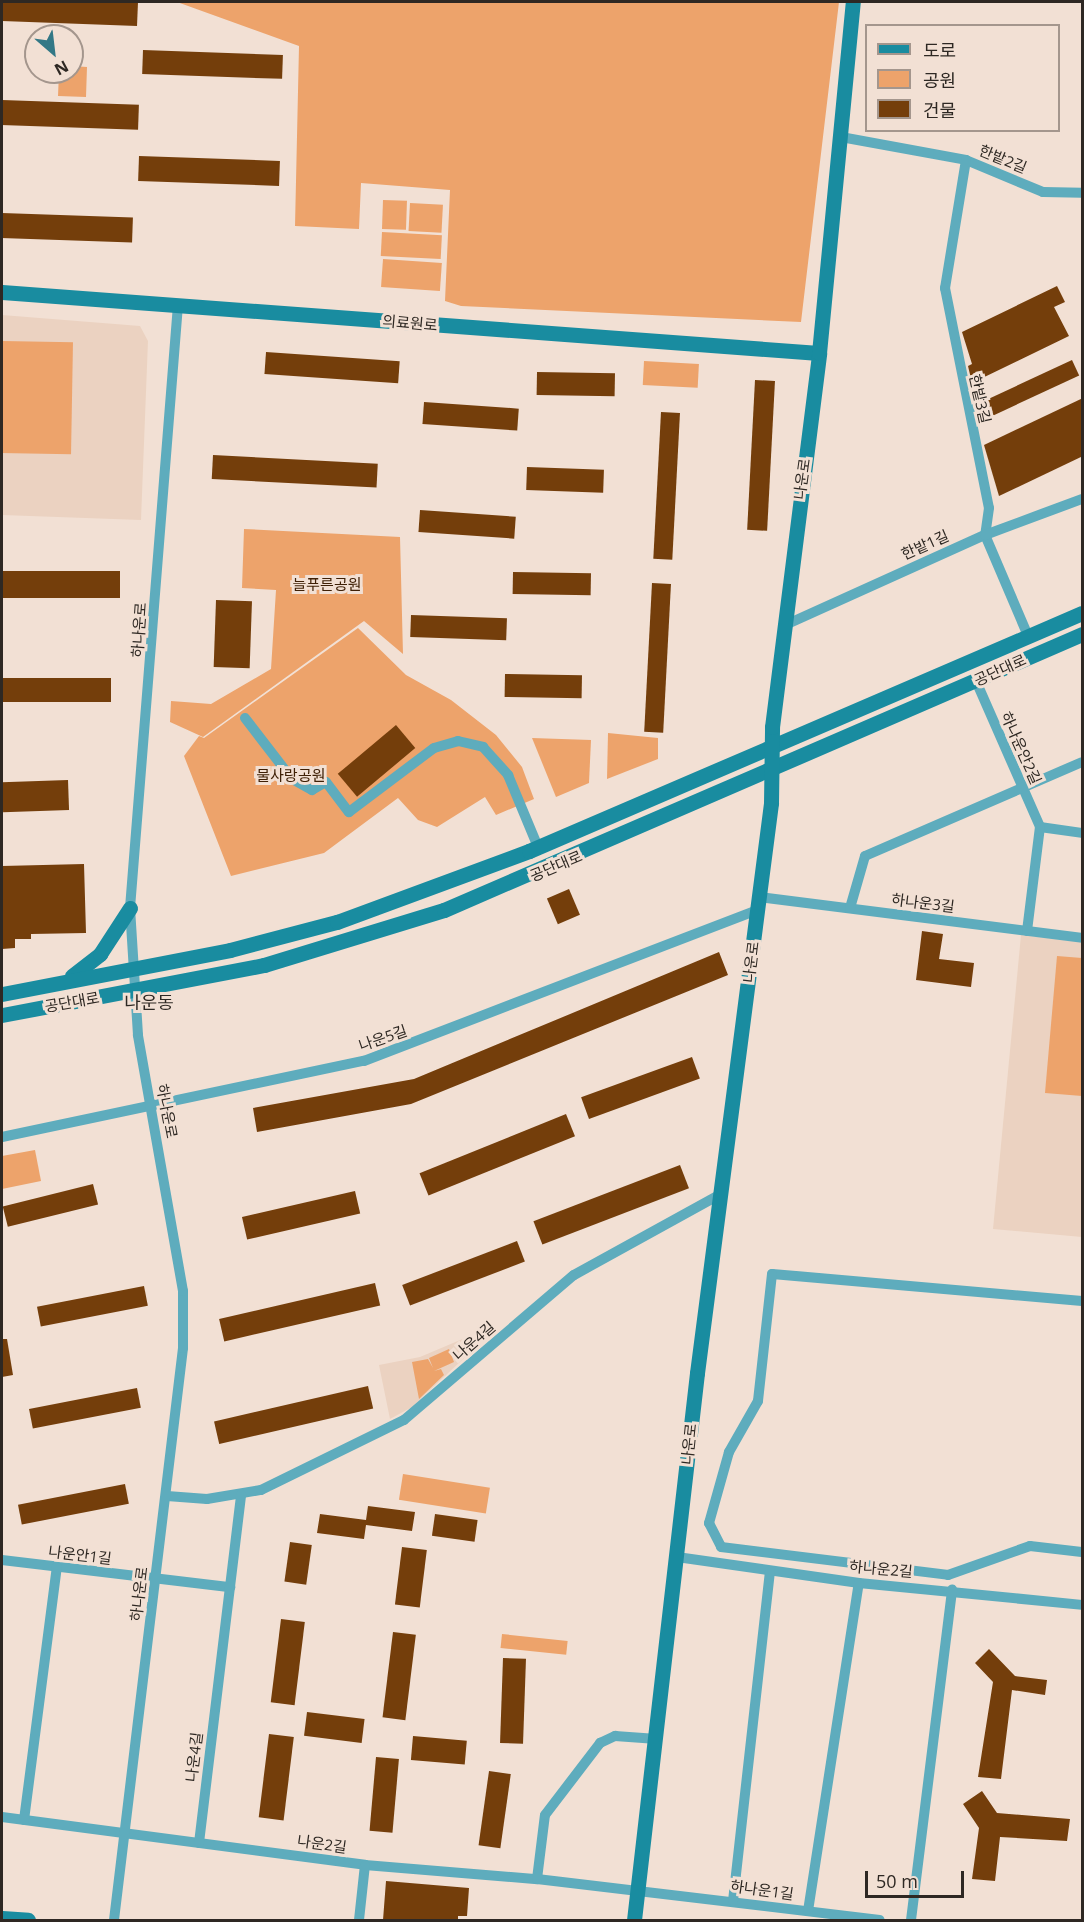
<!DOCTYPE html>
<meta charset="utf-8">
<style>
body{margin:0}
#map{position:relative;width:1084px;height:1922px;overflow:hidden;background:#f2e0d4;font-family:"Open Sans","Noto Sans KR",sans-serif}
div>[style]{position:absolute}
.built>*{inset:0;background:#ebd2c1}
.green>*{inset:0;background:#eda36b;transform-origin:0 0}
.building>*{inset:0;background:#743e0b;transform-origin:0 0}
.street>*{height:10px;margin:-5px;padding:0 5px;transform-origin:5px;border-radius:5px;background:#5eacbd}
.secondary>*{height:15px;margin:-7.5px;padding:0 7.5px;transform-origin:7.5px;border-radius:7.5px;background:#198ca0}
span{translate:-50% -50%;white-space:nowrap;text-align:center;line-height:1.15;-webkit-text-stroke:6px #f2e0d4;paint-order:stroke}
.street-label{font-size:15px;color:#2e2823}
.park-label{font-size:15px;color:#3f2006}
.quarter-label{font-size:18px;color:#2e2823}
.frame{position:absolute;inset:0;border:3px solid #2e2823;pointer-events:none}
.legend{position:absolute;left:865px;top:24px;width:195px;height:108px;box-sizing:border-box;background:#f2e0d4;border:2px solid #a4968d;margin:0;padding:8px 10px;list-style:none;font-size:18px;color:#2e2823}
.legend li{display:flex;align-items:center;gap:12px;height:30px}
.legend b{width:30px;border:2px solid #a4968d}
.north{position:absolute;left:24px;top:24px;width:60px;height:60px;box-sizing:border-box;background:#f2e0d4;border:2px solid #a4968d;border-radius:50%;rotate:152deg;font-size:16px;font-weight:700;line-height:24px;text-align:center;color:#2e2823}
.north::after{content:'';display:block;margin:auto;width:21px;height:27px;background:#337886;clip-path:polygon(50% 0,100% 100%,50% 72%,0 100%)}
.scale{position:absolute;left:865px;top:1871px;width:99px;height:27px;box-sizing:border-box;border:3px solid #2e2823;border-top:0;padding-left:8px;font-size:18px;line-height:21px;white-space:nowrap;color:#2e2823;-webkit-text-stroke:4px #f2e0d4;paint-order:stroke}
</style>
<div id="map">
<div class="built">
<i style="clip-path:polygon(2px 315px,140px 326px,148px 341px,141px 520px,2px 515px)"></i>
<i style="clip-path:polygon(1021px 935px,1082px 942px,1082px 1237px,993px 1229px)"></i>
<i style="clip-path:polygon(472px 1335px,477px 1346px,412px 1407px,390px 1419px,379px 1365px,420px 1357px)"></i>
</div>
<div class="green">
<i style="clip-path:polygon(177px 2px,839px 2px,801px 322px,461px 306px,445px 301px,450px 190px,361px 183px,359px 229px,295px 226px,299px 46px)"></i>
<i style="clip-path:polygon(72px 66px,87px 67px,86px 97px,58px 96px,59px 72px,72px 72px)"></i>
<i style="left:383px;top:200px;width:24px;height:29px;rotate:2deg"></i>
<i style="left:410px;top:203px;width:33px;height:28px;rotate:3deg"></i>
<i style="left:382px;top:232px;width:60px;height:24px;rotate:3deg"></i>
<i style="left:383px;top:259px;width:59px;height:28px;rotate:4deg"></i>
<i style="left:2px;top:341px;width:71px;height:112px;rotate:1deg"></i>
<i style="left:644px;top:361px;width:55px;height:24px;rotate:3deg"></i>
<i style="clip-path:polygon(244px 529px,400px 537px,403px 654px,364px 621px,203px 737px,170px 722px,171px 701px,211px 704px,271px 669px,276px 590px,242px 588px)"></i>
<i style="clip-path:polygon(358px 628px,406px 675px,451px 700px,496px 735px,522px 767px,534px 799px,496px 815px,485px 797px,437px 827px,418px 820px,398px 798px,324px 853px,231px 876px,184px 756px,199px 736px,204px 738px)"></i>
<i style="clip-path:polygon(608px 733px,658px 738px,658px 759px,607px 779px)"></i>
<i style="clip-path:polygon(532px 738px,591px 740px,589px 783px,556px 797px)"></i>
<i style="clip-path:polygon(1057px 956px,1082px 958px,1082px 1096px,1045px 1093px)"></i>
<i style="clip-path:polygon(35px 1150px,41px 1181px,2px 1189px,2px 1156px)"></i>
<i style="clip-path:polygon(449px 1349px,454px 1362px,434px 1371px,441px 1369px,444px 1375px,419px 1399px,412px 1362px,428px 1359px,433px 1368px,429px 1358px)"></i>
<i style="left:403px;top:1474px;width:88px;height:26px;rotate:9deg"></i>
<i style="left:502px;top:1634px;width:66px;height:14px;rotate:6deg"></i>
</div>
<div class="building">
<i style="clip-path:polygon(2px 2px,138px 2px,137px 26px,2px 21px)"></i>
<i style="left:143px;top:50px;width:140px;height:24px;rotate:2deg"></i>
<i style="left:2px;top:100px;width:137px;height:25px;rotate:2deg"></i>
<i style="left:139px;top:156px;width:141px;height:25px;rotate:2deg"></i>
<i style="left:2px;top:213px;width:131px;height:25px;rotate:2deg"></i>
<i style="clip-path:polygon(1057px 286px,1065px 302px,1054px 307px,1069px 336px,972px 383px,968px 366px,972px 364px,962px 332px)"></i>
<i style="left:266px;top:352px;width:134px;height:22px;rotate:4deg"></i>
<i style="left:1072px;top:360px;width:17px;height:106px;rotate:65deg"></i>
<i style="left:537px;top:372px;width:78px;height:23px;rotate:1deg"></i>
<i style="left:755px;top:380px;width:20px;height:150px;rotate:3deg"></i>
<i style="clip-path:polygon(1083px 398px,1083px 456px,999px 496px,984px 445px)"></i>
<i style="left:424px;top:402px;width:95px;height:22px;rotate:4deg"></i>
<i style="left:661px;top:412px;width:19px;height:147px;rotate:3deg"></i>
<i style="left:213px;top:455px;width:165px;height:24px;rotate:3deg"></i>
<i style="left:527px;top:467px;width:77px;height:23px;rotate:2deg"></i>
<i style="left:420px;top:510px;width:96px;height:22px;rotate:4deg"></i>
<i style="left:2px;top:571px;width:118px;height:27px"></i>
<i style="left:513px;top:572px;width:78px;height:22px;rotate:1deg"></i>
<i style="left:652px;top:583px;width:19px;height:149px;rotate:3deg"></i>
<i style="left:216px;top:600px;width:36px;height:67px;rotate:2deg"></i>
<i style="left:411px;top:615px;width:96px;height:22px;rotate:2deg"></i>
<i style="left:505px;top:674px;width:77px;height:23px;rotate:1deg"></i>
<i style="left:111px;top:678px;width:24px;height:109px;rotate:90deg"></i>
<i style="left:396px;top:725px;width:30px;height:76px;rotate:50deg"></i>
<i style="left:68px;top:780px;width:30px;height:66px;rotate:88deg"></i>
<i style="clip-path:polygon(84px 864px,86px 933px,31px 934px,31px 939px,15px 939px,15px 948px,2px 949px,2px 866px)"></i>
<i style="left:569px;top:889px;width:28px;height:24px;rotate:67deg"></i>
<i style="clip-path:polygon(922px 931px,943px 934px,939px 959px,974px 963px,971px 987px,916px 980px)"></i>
<i style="clip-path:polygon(719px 952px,728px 975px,411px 1104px,257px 1132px,253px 1108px,414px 1079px)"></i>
<i style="left:692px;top:1057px;width:23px;height:118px;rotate:70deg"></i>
<i style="left:566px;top:1114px;width:24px;height:158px;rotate:68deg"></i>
<i style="left:680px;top:1165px;width:25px;height:157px;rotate:69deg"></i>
<i style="left:93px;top:1184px;width:21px;height:93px;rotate:76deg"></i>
<i style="left:355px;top:1191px;width:23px;height:116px;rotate:77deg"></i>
<i style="left:517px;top:1241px;width:22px;height:123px;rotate:69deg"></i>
<i style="left:375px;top:1283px;width:23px;height:160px;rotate:77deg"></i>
<i style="left:144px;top:1286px;width:20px;height:109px;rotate:79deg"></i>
<i style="clip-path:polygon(2px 1339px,7px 1339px,13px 1375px,2px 1377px)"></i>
<i style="left:368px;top:1386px;width:23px;height:158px;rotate:77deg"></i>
<i style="left:137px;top:1388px;width:20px;height:110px;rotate:79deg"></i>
<i style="left:125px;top:1484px;width:20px;height:109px;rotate:79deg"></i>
<i style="clip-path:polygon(368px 1506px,415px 1512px,412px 1531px,366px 1525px,364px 1539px,317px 1533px,320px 1514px,366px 1520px)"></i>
<i style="left:435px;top:1514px;width:43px;height:22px;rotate:8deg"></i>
<i style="left:290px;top:1542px;width:22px;height:40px;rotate:8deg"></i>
<i style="left:402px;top:1547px;width:25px;height:58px;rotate:7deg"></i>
<i style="left:281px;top:1619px;width:24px;height:84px;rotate:7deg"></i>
<i style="left:393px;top:1632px;width:23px;height:86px;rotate:7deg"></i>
<i style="clip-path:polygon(989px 1649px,1015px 1676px,1047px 1680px,1045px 1695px,1012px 1690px,1001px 1779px,978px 1777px,993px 1682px,975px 1663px)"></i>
<i style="left:503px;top:1658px;width:23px;height:85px;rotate:2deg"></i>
<i style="left:307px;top:1712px;width:58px;height:24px;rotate:7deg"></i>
<i style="left:269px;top:1734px;width:25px;height:84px;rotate:7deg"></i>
<i style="left:413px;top:1736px;width:54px;height:24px;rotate:5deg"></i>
<i style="left:376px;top:1757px;width:23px;height:74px;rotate:5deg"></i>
<i style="left:489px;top:1771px;width:22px;height:75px;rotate:8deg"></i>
<i style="clip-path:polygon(982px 1791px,997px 1813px,1070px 1819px,1067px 1841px,1000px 1837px,995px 1881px,972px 1879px,979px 1828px,963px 1804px)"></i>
<i style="clip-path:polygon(386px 1881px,469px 1888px,467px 1916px,458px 1916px,458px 1920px,383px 1920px)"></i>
</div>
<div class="street">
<i style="left:841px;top:137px;width:127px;rotate:10.4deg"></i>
<i style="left:966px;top:160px;width:83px;rotate:22.6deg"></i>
<i style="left:1043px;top:192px;width:39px;rotate:1deg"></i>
<i style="left:966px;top:160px;width:130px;rotate:99.3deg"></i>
<i style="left:945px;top:288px;width:224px;rotate:78.7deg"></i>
<i style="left:989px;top:508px;width:27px;rotate:98deg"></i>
<i style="left:985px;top:535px;width:110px;rotate:66.9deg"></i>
<i style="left:783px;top:626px;width:222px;rotate:-24.3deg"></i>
<i style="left:985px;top:535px;width:103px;rotate:-20.4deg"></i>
<i style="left:976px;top:681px;width:159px;rotate:66.3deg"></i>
<i style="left:1040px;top:827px;width:42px;rotate:8.1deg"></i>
<i style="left:245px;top:718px;width:77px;rotate:52.4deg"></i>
<i style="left:292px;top:779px;width:23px;rotate:29deg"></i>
<i style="left:312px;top:790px;width:16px;rotate:-30deg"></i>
<i style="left:326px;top:782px;width:38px;rotate:53deg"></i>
<i style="left:349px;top:812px;width:106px;rotate:-37deg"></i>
<i style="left:434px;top:748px;width:25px;rotate:-16deg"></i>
<i style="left:458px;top:741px;width:26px;rotate:13deg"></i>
<i style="left:483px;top:747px;width:38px;rotate:48deg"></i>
<i style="left:508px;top:775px;width:78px;rotate:67.4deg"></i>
<i style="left:759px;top:897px;width:326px;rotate:7.2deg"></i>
<i style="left:850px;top:908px;width:54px;rotate:-73.9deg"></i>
<i style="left:865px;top:856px;width:236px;rotate:-23.4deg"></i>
<i style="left:1027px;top:931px;width:105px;rotate:-82.9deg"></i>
<i style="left:2px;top:1137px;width:370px;rotate:-11.9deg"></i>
<i style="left:364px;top:1061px;width:421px;rotate:-21deg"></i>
<i style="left:1082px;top:1301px;width:311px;rotate:-175deg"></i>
<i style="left:772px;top:1274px;width:128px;rotate:96.3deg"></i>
<i style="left:758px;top:1401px;width:59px;rotate:119.6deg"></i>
<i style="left:729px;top:1452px;width:74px;rotate:105.7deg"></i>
<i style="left:709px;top:1523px;width:27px;rotate:63deg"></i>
<i style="left:721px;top:1547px;width:229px;rotate:7deg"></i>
<i style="left:948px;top:1575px;width:87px;rotate:-19.5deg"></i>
<i style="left:1030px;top:1546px;width:52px;rotate:6.6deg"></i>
<i style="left:167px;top:1496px;width:40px;rotate:4.3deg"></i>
<i style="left:207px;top:1499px;width:55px;rotate:-9.5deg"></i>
<i style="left:261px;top:1490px;width:159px;rotate:-26.1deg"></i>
<i style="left:404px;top:1420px;width:223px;rotate:-40.5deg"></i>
<i style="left:574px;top:1275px;width:166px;rotate:-28.9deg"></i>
<i style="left:677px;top:1557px;width:184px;rotate:8.1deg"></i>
<i style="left:859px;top:1583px;width:224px;rotate:5.6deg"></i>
<i style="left:2px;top:1560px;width:230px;rotate:6.8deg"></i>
<i style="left:2px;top:1817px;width:366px;rotate:7.5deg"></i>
<i style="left:365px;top:1865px;width:173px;rotate:4.7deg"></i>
<i style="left:537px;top:1879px;width:345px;rotate:6.8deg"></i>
<i style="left:24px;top:1820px;width:255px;rotate:-82.6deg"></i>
<i style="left:199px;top:1843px;width:351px;rotate:-83.1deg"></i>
<i style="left:537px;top:1879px;width:64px;rotate:-82.9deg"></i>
<i style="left:545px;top:1815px;width:91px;rotate:-52.6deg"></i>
<i style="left:600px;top:1743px;width:17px;rotate:-25deg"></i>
<i style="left:615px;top:1736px;width:42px;rotate:4.1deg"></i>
<i style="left:733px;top:1901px;width:332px;rotate:-83.6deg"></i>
<i style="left:808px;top:1911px;width:332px;rotate:-81.2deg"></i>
<i style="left:114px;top:1920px;width:576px;rotate:-83.12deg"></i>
<i style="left:183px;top:1348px;width:57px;rotate:-90deg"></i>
<i style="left:183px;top:1291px;width:260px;rotate:-100deg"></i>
<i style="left:138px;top:1035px;width:127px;rotate:-93.6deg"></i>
<i style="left:130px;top:908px;width:605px;rotate:-85.45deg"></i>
<i style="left:359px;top:1920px;width:55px;rotate:-83.8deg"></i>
<i style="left:911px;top:1920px;width:333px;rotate:-82.9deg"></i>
</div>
<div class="secondary">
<i style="left:2px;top:292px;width:819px;rotate:4.27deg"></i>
<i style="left:72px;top:976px;width:36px;rotate:-38deg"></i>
<i style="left:100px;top:954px;width:55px;rotate:-56.9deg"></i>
<i style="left:2px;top:994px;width:232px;rotate:-10.9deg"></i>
<i style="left:230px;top:950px;width:111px;rotate:-14.7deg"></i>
<i style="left:337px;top:922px;width:205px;rotate:-20.3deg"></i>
<i style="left:529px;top:851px;width:602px;rotate:-23.29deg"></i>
<i style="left:2px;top:1015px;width:267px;rotate:-10.8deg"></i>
<i style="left:264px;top:965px;width:188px;rotate:-17deg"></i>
<i style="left:444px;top:910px;width:695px;rotate:-23.39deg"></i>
<i style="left:2px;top:1918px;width:26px;rotate:4deg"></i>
<i style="left:634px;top:1920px;width:551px;rotate:-83.43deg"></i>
<i style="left:697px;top:1373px;width:575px;rotate:-82.6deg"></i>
<i style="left:771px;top:803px;width:76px;rotate:-89.2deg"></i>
<i style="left:772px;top:727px;width:377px;rotate:-82.8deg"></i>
<i style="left:819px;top:353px;width:353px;rotate:-84.5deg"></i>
</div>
<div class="street-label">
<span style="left:1003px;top:159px;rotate:22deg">한밭2길</span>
<span style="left:410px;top:323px;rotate:5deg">의료원로</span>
<span style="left:980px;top:399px;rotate:77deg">한밭3길</span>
<span style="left:802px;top:479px;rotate:-82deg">나운로</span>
<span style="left:925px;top:545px;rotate:-24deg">한밭1길</span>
<span style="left:139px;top:630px;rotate:-86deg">하나운로</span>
<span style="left:1000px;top:670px;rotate:-24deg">공단대로</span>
<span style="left:1021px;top:748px;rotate:66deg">하나운안2길</span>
<span style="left:556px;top:866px;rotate:-23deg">공단대로</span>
<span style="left:923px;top:903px;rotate:7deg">하나운3길</span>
<span style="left:751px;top:962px;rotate:-83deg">나운로</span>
<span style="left:72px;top:1002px;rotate:-10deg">공단대로</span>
<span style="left:383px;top:1038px;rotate:-19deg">나운5길</span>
<span style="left:167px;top:1111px;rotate:79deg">하나운로</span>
<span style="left:474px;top:1341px;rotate:-41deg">나운4길</span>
<span style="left:689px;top:1444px;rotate:-84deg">나운로</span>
<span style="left:80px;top:1555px;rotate:7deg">나운안1길</span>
<span style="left:881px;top:1569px;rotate:5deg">하나운2길</span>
<span style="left:139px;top:1594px;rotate:-83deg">하나운로</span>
<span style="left:194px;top:1757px;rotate:-83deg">나운4길</span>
<span style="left:322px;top:1844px;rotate:8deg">나운2길</span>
<span style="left:762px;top:1890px;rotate:8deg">하나운1길</span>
</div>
<div class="park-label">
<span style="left:327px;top:585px">늘푸른공원</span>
<span style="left:291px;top:776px">물사랑공원</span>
</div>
<div class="quarter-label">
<span style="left:149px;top:1002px">나운동</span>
</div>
<div class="frame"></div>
<ul class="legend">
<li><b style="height:8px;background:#198ca0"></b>도로</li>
<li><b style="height:16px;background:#eda36b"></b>공원</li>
<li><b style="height:16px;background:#743e0b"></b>건물</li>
</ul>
<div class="north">N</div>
<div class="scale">50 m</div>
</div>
